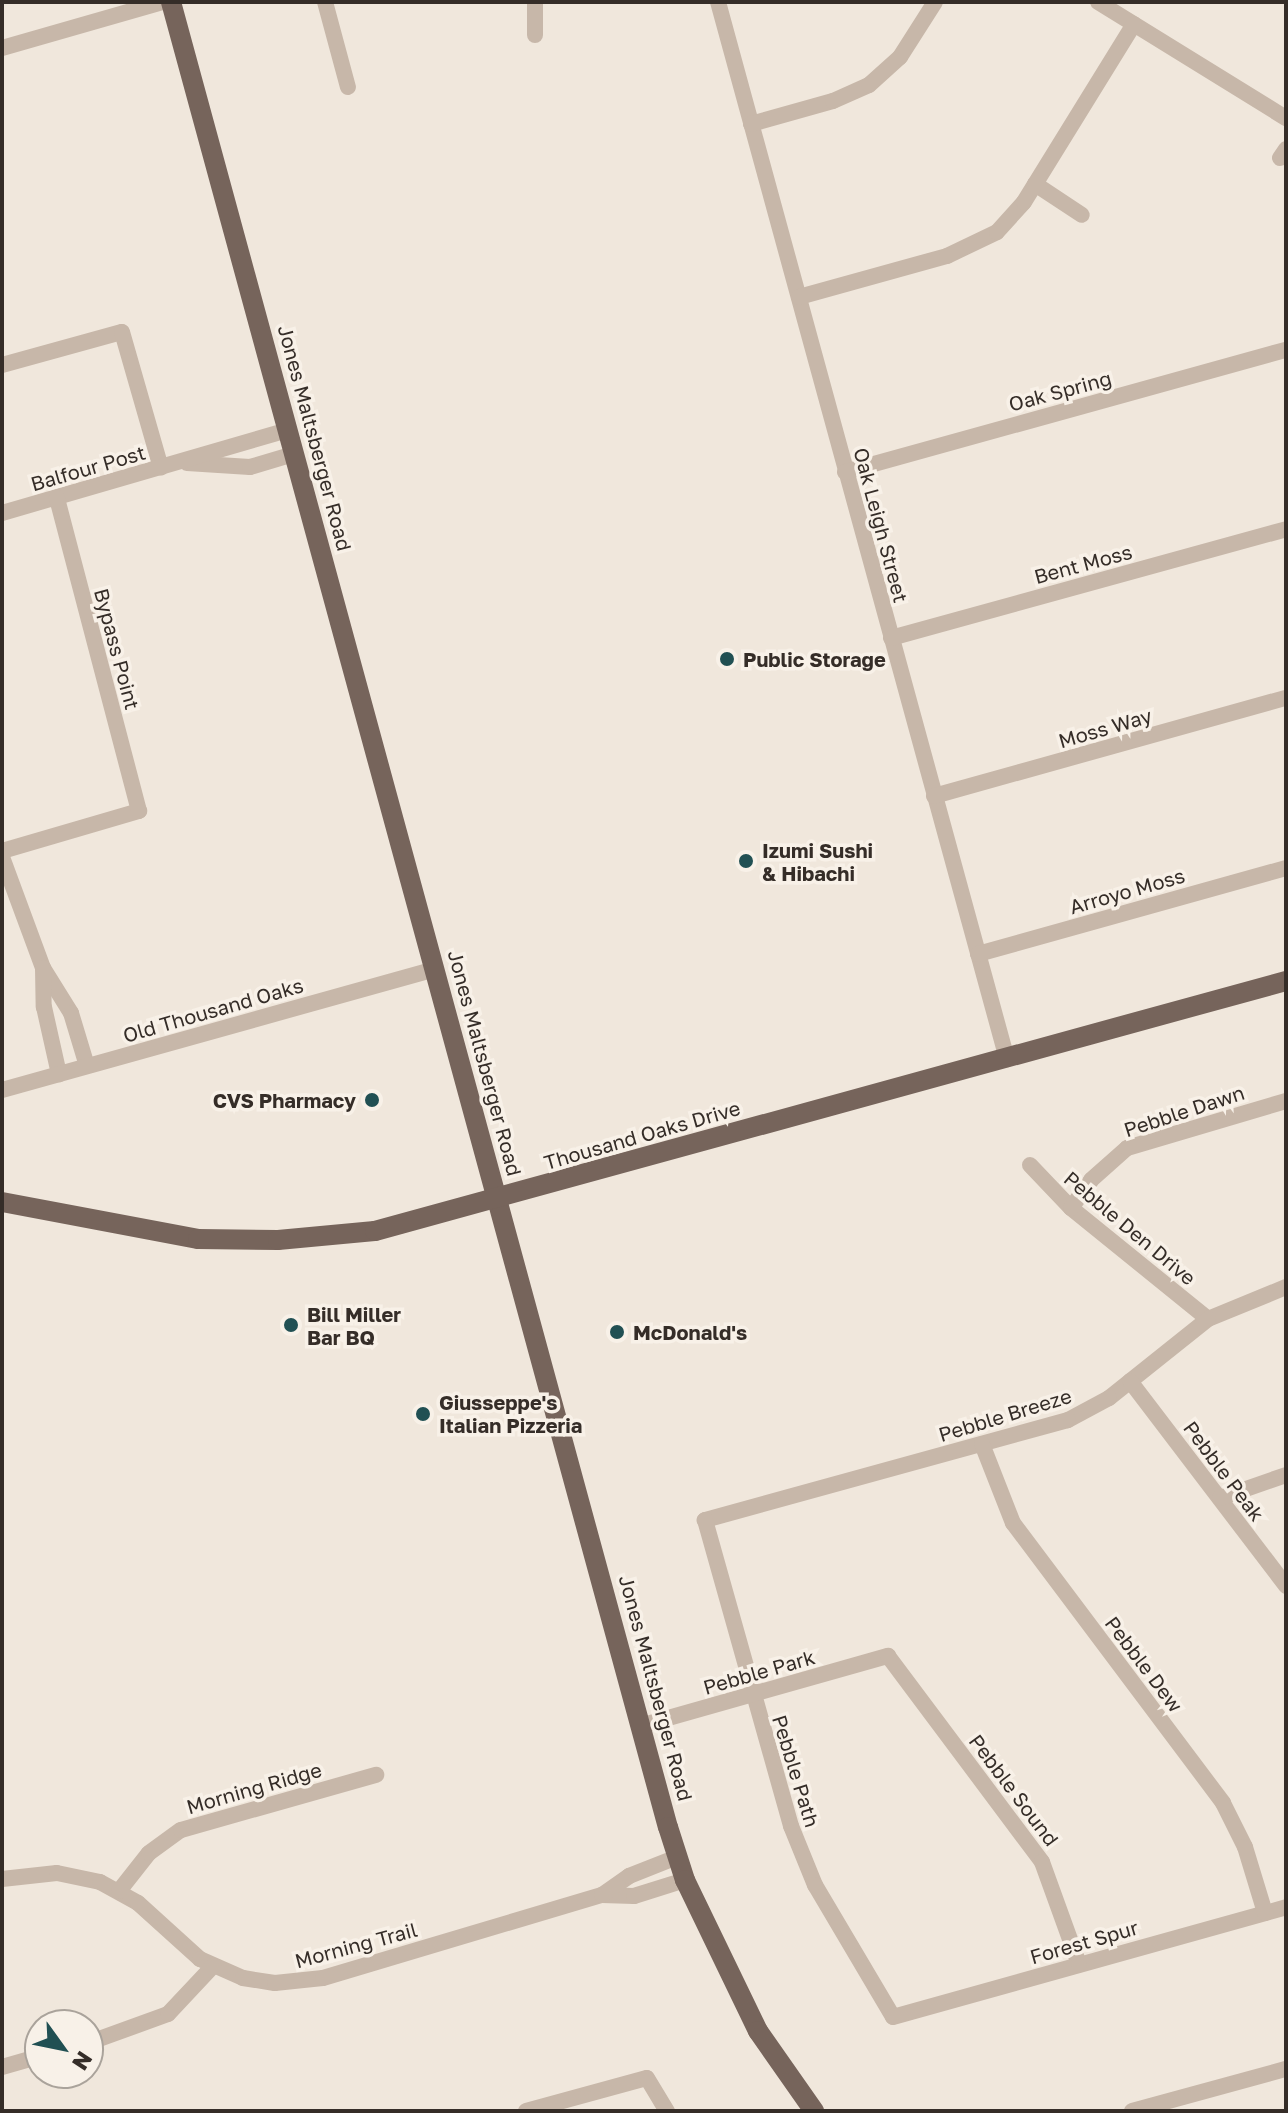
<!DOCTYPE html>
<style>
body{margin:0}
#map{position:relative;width:1288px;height:2113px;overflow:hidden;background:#f0e7dc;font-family:"Golos Text",sans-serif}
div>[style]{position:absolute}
.minor>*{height:16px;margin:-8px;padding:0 8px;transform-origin:8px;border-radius:8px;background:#c7b7a9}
.major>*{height:20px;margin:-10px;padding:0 10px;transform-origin:10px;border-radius:10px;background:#76645b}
.dots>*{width:22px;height:22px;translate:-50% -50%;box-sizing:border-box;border:4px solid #f8f1e8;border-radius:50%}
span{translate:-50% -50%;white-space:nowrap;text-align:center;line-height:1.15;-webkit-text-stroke:7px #f8f1e8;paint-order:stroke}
.street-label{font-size:20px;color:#352d28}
.poi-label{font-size:20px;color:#352d28;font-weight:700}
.left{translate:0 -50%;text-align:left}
.right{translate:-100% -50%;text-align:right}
.frame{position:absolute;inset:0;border:4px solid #352d28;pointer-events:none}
.north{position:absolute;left:24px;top:2009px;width:80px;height:80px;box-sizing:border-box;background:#f8f1e8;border:2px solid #aaa39b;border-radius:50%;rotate:123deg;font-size:22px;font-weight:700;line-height:32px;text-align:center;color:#352d28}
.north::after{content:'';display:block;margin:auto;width:28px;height:36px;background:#215053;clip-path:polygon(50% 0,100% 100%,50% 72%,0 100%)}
</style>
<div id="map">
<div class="minor">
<i style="left:325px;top:2px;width:88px;rotate:74.9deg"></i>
<i style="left:535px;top:2px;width:33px;rotate:90deg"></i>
<i style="left:718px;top:2px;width:1096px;rotate:74.71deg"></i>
<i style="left:1098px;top:2px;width:221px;rotate:31.7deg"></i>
<i style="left:2px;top:48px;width:166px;rotate:-16deg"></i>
<i style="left:751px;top:124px;width:85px;rotate:-15.7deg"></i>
<i style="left:833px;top:101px;width:39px;rotate:-24deg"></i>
<i style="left:869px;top:85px;width:42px;rotate:-42.1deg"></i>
<i style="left:900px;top:57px;width:65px;rotate:-57.5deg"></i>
<i style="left:1280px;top:158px;width:11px;rotate:-56deg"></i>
<i style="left:1035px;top:184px;width:56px;rotate:33.4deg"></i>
<i style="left:799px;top:297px;width:154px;rotate:-15.5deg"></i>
<i style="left:947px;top:256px;width:55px;rotate:-25.6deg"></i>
<i style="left:997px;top:232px;width:40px;rotate:-48deg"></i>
<i style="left:1024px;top:202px;width:209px;rotate:-58.3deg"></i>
<i style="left:2px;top:365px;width:124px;rotate:-15.4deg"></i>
<i style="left:122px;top:332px;width:141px;rotate:74deg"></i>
<i style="left:187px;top:463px;width:63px;rotate:3.6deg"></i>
<i style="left:250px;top:467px;width:46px;rotate:-16.5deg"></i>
<i style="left:845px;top:472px;width:458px;rotate:-15.5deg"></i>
<i style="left:2px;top:513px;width:298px;rotate:-16.2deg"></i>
<i style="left:891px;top:638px;width:410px;rotate:-15.4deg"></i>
<i style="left:934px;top:796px;width:365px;rotate:-15.6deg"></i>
<i style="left:2px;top:851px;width:143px;rotate:-16.3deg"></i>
<i style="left:139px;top:811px;width:324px;rotate:-104.7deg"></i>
<i style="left:2px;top:857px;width:118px;rotate:69.7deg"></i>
<i style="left:43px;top:968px;width:53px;rotate:58.1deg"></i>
<i style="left:71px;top:1013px;width:55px;rotate:73.2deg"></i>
<i style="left:978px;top:954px;width:320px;rotate:-15.6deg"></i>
<i style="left:43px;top:968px;width:39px;rotate:89deg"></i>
<i style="left:44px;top:1007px;width:69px;rotate:77.4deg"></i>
<i style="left:2px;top:1090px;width:449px;rotate:-15.6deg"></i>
<i style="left:1030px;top:1165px;width:59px;rotate:46.4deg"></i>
<i style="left:1071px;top:1208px;width:176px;rotate:39deg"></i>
<i style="left:1071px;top:1208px;width:34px;rotate:-54deg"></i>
<i style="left:1091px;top:1180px;width:48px;rotate:-41.6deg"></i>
<i style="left:1127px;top:1148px;width:166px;rotate:-16.5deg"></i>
<i style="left:1286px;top:1287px;width:84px;rotate:157.7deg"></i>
<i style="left:1208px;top:1319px;width:127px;rotate:141.4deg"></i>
<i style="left:1109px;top:1398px;width:47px;rotate:151.8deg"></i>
<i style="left:1068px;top:1420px;width:377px;rotate:164.6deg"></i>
<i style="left:705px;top:1520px;width:318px;rotate:74.3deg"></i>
<i style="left:791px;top:1826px;width:64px;rotate:67.9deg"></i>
<i style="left:815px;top:1885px;width:153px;rotate:59.4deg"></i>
<i style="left:893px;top:2017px;width:408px;rotate:-15.6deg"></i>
<i style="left:1130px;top:1381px;width:258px;rotate:52.7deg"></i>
<i style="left:982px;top:1444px;width:85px;rotate:68.6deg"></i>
<i style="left:1013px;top:1523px;width:350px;rotate:53.1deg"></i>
<i style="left:1223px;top:1803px;width:49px;rotate:63.4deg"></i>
<i style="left:1245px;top:1847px;width:69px;rotate:73.1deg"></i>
<i style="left:1220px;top:1498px;width:70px;rotate:-19.2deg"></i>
<i style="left:640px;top:1726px;width:258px;rotate:-15.8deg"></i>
<i style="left:888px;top:1656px;width:257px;rotate:53.2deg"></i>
<i style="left:1042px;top:1862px;width:109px;rotate:70.1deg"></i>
<i style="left:2px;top:1879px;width:55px;rotate:-6.2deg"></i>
<i style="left:57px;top:1873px;width:44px;rotate:11.8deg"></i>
<i style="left:100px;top:1882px;width:43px;rotate:28.9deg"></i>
<i style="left:138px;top:1903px;width:84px;rotate:42.1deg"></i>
<i style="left:200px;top:1959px;width:47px;rotate:23.8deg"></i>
<i style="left:243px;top:1978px;width:32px;rotate:9deg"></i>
<i style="left:275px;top:1983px;width:48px;rotate:-5.9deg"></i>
<i style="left:323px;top:1978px;width:291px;rotate:-16.6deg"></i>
<i style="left:602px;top:1895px;width:32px;rotate:2deg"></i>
<i style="left:634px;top:1896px;width:53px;rotate:-17.4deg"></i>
<i style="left:119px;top:1891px;width:48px;rotate:-51.7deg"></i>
<i style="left:149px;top:1853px;width:39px;rotate:-36deg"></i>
<i style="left:181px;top:1830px;width:203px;rotate:-15.8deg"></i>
<i style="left:602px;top:1895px;width:33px;rotate:-35deg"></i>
<i style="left:629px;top:1876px;width:52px;rotate:-21.6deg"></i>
<i style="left:88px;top:2043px;width:85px;rotate:-19.9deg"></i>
<i style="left:168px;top:2014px;width:66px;rotate:-46.8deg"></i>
<i style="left:2px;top:2067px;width:40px;rotate:-16deg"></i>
<i style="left:526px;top:2111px;width:125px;rotate:-15.3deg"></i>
<i style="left:647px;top:2078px;width:39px;rotate:59deg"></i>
<i style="left:1132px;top:2111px;width:160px;rotate:-15.3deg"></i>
</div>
<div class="major">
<i style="left:171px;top:2px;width:1891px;rotate:74.77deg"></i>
<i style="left:668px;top:1827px;width:56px;rotate:72.2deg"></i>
<i style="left:685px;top:1880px;width:168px;rotate:64.2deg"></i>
<i style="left:758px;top:2031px;width:98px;rotate:55deg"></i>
<i style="left:2px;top:1202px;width:199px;rotate:10.7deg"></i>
<i style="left:198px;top:1239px;width:80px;rotate:0.7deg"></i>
<i style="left:278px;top:1240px;width:97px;rotate:-5.3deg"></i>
<i style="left:375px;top:1231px;width:945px;rotate:-15.35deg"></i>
</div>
<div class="dots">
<i style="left:727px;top:659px;background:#215053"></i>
<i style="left:746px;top:861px;background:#215053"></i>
<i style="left:372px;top:1100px;background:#215053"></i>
<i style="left:291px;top:1325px;background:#215053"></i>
<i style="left:617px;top:1332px;background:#215053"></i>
<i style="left:423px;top:1414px;background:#215053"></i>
</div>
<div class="street-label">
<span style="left:1060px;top:391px;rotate:-15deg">Oak Spring</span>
<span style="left:315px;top:438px;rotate:75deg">Jones Maltsberger Road</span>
<span style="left:88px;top:468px;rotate:-16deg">Balfour Post</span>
<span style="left:881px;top:525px;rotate:75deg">Oak Leigh Street</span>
<span style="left:1083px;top:564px;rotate:-15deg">Bent Moss</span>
<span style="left:117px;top:649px;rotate:75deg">Bypass Point</span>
<span style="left:1105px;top:728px;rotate:-16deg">Moss Way</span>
<span style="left:1127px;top:891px;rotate:-16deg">Arroyo Moss</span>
<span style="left:213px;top:1010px;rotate:-16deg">Old Thousand Oaks</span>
<span style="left:485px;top:1063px;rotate:75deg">Jones Maltsberger Road</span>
<span style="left:1184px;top:1111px;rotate:-18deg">Pebble Dawn</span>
<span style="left:642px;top:1135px;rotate:-16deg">Thousand Oaks Drive</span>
<span style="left:1130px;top:1228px;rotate:40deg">Pebble Den Drive</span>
<span style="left:1005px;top:1415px;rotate:-17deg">Pebble Breeze</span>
<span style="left:1224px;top:1471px;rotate:53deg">Pebble Peak</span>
<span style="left:1144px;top:1664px;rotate:53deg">Pebble Dew</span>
<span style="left:759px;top:1672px;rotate:-16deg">Pebble Park</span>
<span style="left:656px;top:1688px;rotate:75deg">Jones Maltsberger Road</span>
<span style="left:796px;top:1771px;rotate:73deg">Pebble Path</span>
<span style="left:254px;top:1788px;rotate:-16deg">Morning Ridge</span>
<span style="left:1014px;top:1790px;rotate:53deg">Pebble Sound</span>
<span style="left:1084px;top:1942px;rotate:-16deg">Forest Spur</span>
<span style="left:356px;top:1945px;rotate:-15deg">Morning Trail</span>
</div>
<div class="poi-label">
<span class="left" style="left:743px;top:659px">Public Storage</span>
<span class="left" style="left:762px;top:862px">Izumi Sushi<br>&amp; Hibachi</span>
<span class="right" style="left:356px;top:1100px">CVS Pharmacy</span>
<span class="left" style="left:307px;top:1326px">Bill Miller<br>Bar BQ</span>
<span class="left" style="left:633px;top:1332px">McDonald's</span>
<span class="left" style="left:439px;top:1414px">Giusseppe's<br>Italian Pizzeria</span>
</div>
<div class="frame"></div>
<div class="north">N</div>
</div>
